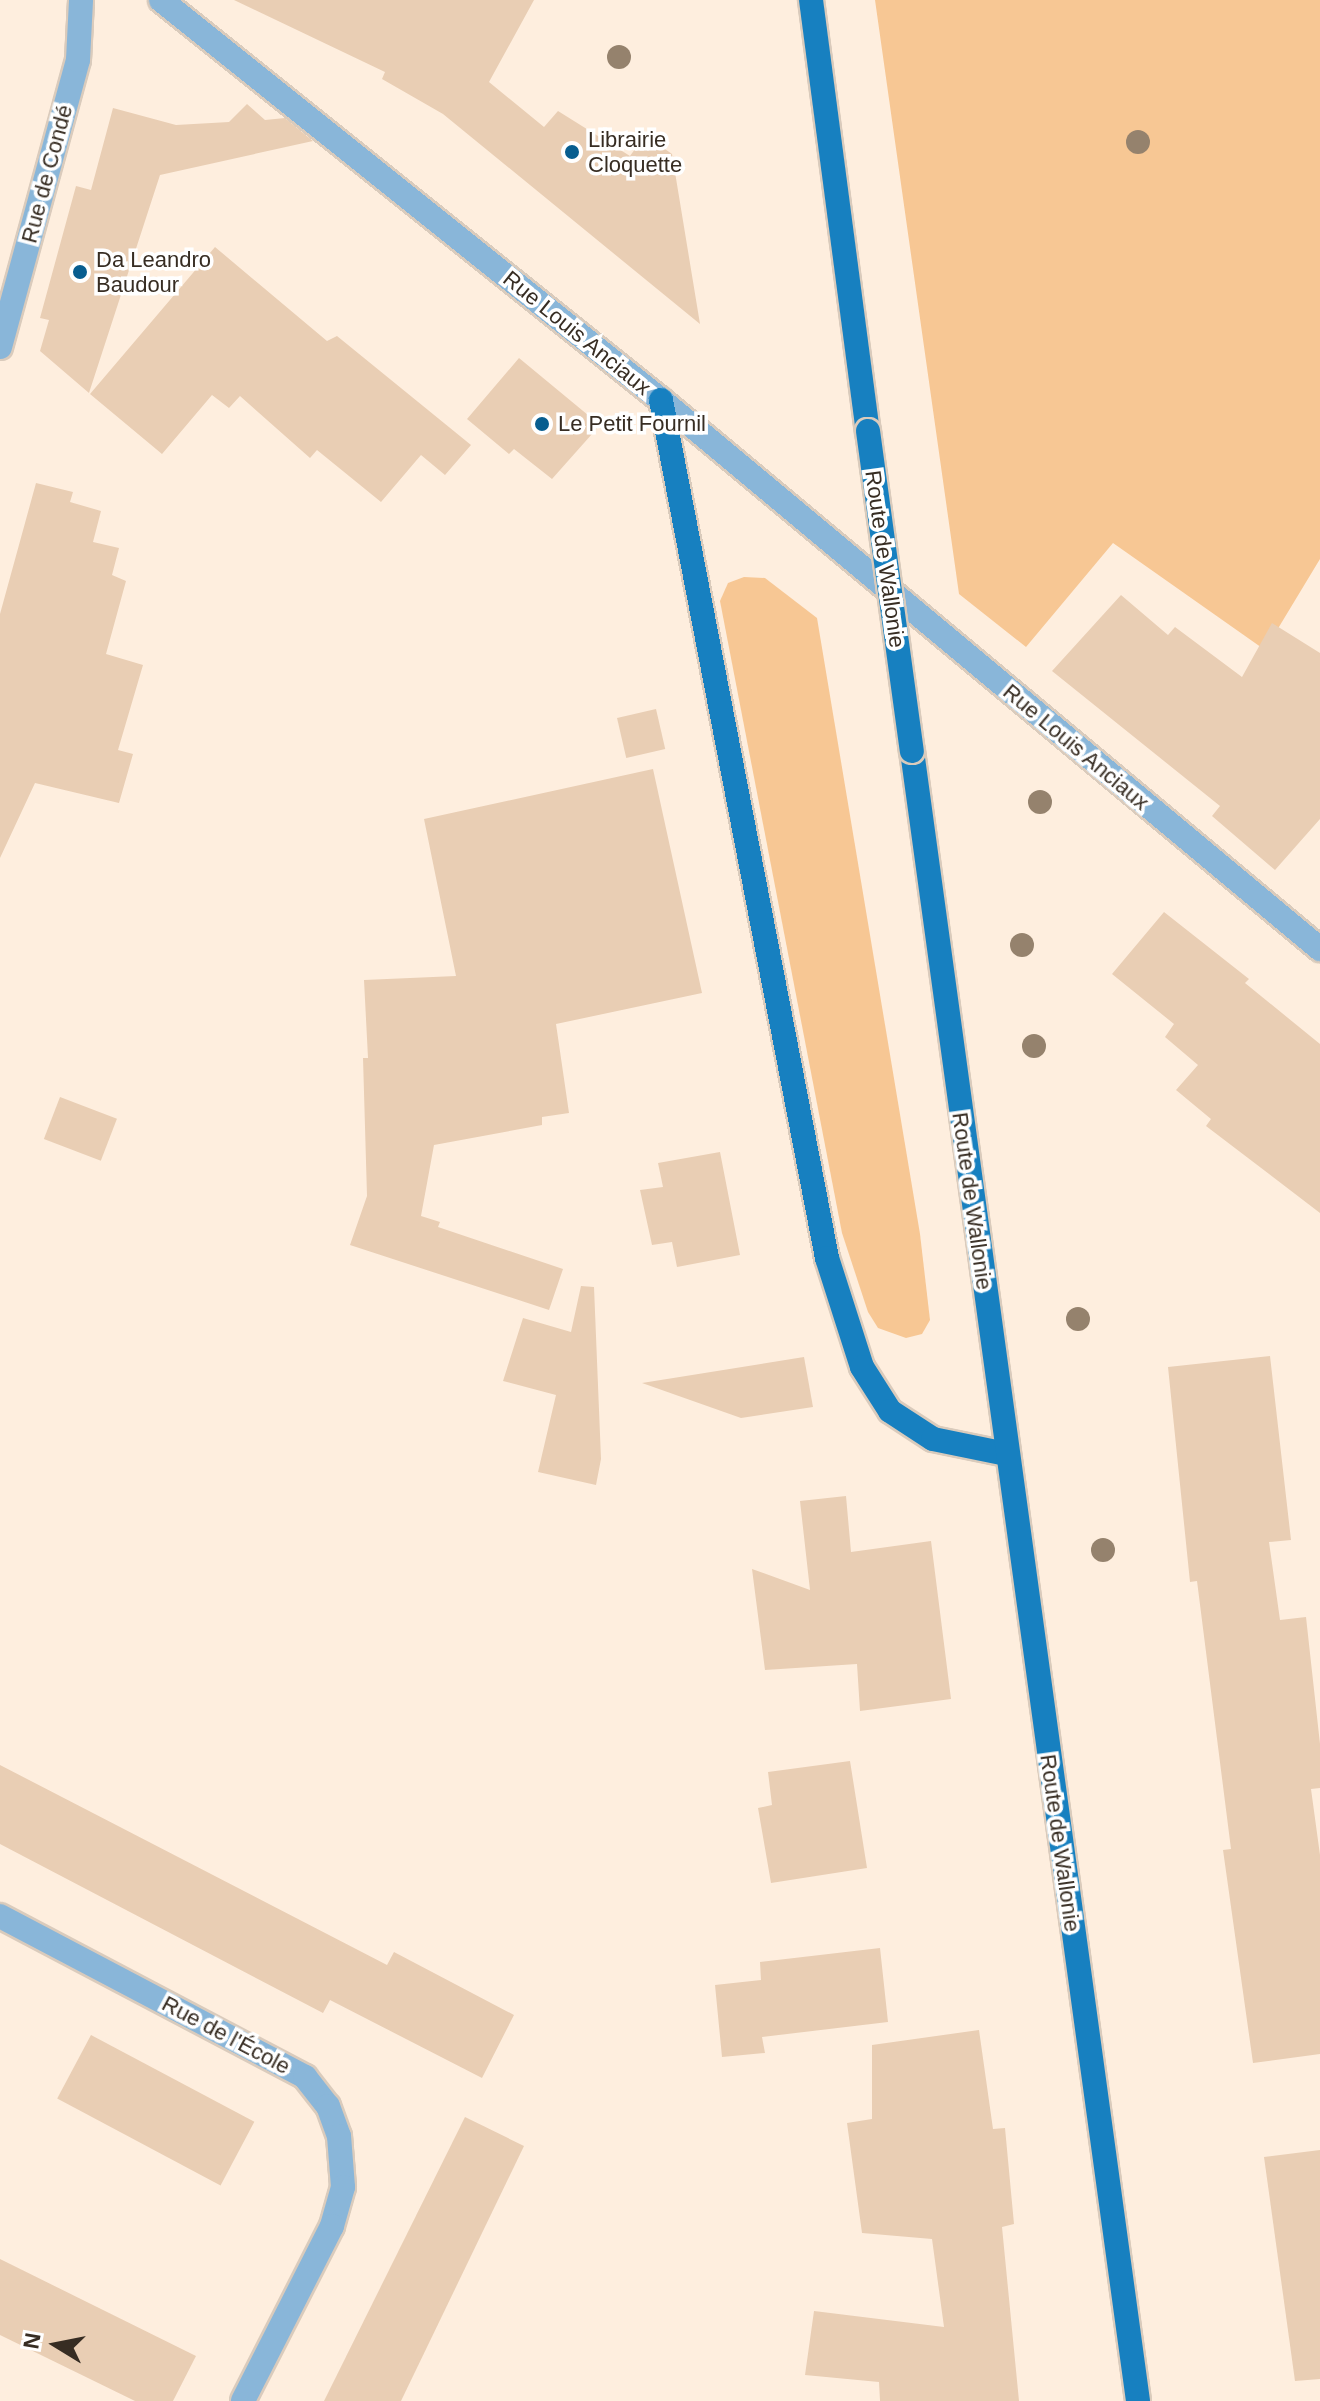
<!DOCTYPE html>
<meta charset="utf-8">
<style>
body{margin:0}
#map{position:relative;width:1320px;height:2401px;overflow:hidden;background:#feeede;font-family:Arial,sans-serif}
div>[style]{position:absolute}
.green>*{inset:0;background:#f7c794}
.building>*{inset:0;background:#e9ceb4;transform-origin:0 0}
.roads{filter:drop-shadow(2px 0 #dacbbc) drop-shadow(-2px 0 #dacbbc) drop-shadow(0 2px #dacbbc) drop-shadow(0 -2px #dacbbc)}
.minor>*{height:24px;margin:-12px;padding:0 12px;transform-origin:12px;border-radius:12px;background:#89b6d9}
.major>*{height:24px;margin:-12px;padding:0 12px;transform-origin:12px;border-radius:12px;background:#1780c0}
.bridges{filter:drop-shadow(2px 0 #dacbbc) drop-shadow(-2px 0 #dacbbc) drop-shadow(0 2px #dacbbc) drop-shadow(0 -2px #dacbbc)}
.major-bridge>*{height:24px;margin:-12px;padding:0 12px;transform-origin:12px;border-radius:12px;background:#1780c0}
.trees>*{width:24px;height:24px;margin:-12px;border-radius:50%;background:#95826d}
.dots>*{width:22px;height:22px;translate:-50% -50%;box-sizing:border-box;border:4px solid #fff;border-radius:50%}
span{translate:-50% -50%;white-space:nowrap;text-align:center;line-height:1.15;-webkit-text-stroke:7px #fff;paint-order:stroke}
.poi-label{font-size:22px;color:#372d23}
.left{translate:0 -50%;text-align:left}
.street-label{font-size:22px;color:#372d23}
.north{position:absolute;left:16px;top:2305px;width:80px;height:80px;-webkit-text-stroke:6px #fff;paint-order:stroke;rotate:280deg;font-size:22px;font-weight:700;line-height:32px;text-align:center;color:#372d23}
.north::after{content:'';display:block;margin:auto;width:28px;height:36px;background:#372d23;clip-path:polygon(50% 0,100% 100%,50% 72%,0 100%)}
</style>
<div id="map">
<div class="green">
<i style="clip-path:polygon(875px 0,1320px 0,1320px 559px,1265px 650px,1113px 543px,1026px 647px,959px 594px)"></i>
<i style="clip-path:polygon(744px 577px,765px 578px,817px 618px,920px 1234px,930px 1320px,922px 1334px,906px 1338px,878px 1328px,868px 1312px,842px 1233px,720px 601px,728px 583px)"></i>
</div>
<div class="building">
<i style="clip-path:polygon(234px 0,534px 0,489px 82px,544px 127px,558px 111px,630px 156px,645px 135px,672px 154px,700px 324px,443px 114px,382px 79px,385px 72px)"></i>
<i style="clip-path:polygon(247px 104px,265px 120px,285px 118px,313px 141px,160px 175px,89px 393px,40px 351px,49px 320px,40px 318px,76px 186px,91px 190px,113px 108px,176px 125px,229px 122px)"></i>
<i style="clip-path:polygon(215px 247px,327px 341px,337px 336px,471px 445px,445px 475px,421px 455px,381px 502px,317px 450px,310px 458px,240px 396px,229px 408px,212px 395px,162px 454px,90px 394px)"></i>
<i style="clip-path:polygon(519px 358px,600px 425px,552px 479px,514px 449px,509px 454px,467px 419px)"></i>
<i style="clip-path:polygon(36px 483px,73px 492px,70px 502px,101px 511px,93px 542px,119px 548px,112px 575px,126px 581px,106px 654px,143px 665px,118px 750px,133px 754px,119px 803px,35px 783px,0 858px,0 614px)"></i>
<i style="clip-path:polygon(1121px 595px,1168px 635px,1175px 627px,1242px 677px,1272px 623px,1320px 653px,1320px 819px,1275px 870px,1212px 816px,1220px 806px,1052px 671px)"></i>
<i style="left:656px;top:709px;width:41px;height:40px;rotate:77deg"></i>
<i style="clip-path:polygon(653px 769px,702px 993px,556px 1024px,569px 1113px,542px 1117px,542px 1125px,434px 1145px,421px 1216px,440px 1222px,438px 1227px,563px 1269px,549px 1310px,350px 1245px,367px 1196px,363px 1058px,368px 1058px,364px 980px,456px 976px,424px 819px)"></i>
<i style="clip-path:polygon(1164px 912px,1249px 979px,1245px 983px,1320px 1044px,1320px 1213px,1206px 1126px,1211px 1119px,1176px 1090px,1198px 1065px,1165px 1037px,1174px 1024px,1112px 974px)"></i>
<i style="left:60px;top:1097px;width:61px;height:45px;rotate:21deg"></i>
<i style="clip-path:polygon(720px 1152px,740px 1255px,677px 1267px,672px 1242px,652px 1245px,640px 1190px,663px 1187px,658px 1163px)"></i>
<i style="clip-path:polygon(581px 1286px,594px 1287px,601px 1459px,596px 1485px,538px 1472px,556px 1395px,503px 1381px,523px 1318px,571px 1332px)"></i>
<i style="clip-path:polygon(1270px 1356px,1291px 1540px,1269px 1542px,1280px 1620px,1306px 1617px,1320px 1744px,1320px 1788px,1311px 1789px,1320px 1855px,1320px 2054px,1253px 2063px,1223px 1850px,1231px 1849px,1197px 1581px,1190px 1582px,1168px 1367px)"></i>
<i style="clip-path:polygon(804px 1357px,813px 1407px,741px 1418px,642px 1383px)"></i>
<i style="clip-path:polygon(846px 1496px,851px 1552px,931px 1541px,951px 1699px,860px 1711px,857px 1664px,765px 1670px,752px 1569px,810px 1590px,800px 1501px)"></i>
<i style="clip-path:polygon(850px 1761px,867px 1868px,771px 1883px,758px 1808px,772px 1805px,768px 1772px)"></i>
<i style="clip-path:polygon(0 1765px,387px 1965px,394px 1952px,514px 2015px,482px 2078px,330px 2000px,323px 2013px,0 1844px)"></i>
<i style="clip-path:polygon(880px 1948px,888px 2022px,762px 2037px,765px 2053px,722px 2057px,715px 1985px,761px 1980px,760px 1962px)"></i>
<i style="clip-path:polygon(979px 2030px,993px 2129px,1005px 2128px,1014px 2224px,1002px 2227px,1019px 2401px,880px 2401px,879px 2382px,805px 2375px,814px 2311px,944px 2327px,932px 2239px,862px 2233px,847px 2123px,872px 2119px,872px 2045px)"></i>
<i style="left:91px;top:2035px;width:185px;height:72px;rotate:28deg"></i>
<i style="clip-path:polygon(465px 2117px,524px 2146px,401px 2401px,324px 2401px)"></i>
<i style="clip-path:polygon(1320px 2150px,1320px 2379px,1295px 2381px,1264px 2157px)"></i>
<i style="clip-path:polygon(0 2259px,196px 2356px,173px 2401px,135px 2401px,0 2335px)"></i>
</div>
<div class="roads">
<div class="minor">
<i style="left:161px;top:0;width:640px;rotate:38.66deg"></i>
<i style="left:661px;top:400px;width:858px;rotate:39.8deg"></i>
<i style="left:0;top:347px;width:297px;rotate:-74.8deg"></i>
<i style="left:78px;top:60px;width:60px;rotate:-87.1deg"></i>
<i style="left:0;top:1916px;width:345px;rotate:27.8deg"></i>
<i style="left:305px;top:2077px;width:37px;rotate:52deg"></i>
<i style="left:328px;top:2106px;width:32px;rotate:70deg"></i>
<i style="left:339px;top:2136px;width:51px;rotate:85.5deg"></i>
<i style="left:343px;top:2187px;width:41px;rotate:105.8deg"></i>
<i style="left:332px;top:2226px;width:196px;rotate:117deg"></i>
</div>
<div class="major">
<i style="left:811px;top:0;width:435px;rotate:82.5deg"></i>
<i style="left:661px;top:400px;width:874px;rotate:79.05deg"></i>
<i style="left:827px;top:1258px;width:114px;rotate:72.2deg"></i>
<i style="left:862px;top:1367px;width:52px;rotate:57.5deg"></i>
<i style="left:890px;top:1411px;width:51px;rotate:33.1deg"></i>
<i style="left:933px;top:1439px;width:76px;rotate:11.5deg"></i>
<i style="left:912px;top:751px;width:1665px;rotate:82.2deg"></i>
</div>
</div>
<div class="bridges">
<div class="major-bridge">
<i style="left:868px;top:431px;width:323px;rotate:82.2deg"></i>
</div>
</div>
<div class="trees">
<i style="left:619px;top:57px"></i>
<i style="left:1138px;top:142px"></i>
<i style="left:1040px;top:802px"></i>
<i style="left:1022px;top:945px"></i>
<i style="left:1034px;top:1046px"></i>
<i style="left:1078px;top:1319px"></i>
<i style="left:1103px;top:1550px"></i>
</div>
<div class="dots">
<i style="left:572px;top:152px;background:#075d8f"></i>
<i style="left:80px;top:272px;background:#075d8f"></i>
<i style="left:542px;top:424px;background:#075d8f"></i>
</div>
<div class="poi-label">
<span class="left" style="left:588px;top:152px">Librairie<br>Cloquette</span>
<span class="left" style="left:96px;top:272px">Da Leandro<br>Baudour</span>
<span class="left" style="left:558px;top:424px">Le Petit Fournil</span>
</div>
<div class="street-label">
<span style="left:47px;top:174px;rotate:-75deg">Rue de Condé</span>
<span style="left:577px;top:333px;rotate:39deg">Rue Louis Anciaux</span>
<span style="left:885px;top:559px;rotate:82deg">Route de Wallonie</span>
<span style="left:1076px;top:747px;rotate:40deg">Rue Louis Anciaux</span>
<span style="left:972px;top:1201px;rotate:82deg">Route de Wallonie</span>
<span style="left:1060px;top:1843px;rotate:82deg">Route de Wallonie</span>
<span style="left:226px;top:2035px;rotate:28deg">Rue de l'École</span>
</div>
<div class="north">N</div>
</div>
